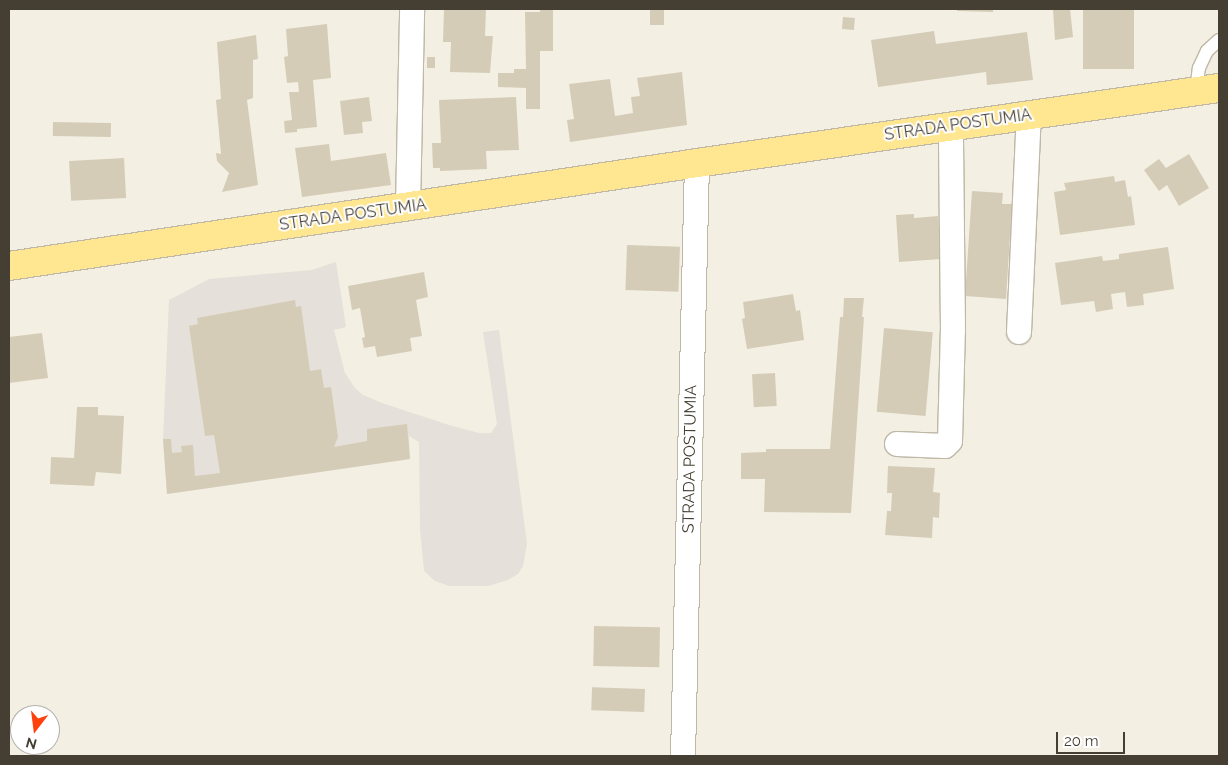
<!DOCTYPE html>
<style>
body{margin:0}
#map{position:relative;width:1228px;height:765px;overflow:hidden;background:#f3efe3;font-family:Raleway,sans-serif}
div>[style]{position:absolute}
.industrial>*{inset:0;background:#e5e0d9}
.building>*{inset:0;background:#d5ccb8;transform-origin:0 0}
.roads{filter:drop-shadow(1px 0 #bfb8a6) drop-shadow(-1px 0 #bfb8a6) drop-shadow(0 1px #bfb8a6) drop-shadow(0 -1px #bfb8a6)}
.service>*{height:12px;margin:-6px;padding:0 6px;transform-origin:6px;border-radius:6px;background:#fff}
.minor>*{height:24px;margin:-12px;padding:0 12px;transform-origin:12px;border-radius:12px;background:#fff}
.primary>*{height:28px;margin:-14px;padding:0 14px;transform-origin:14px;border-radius:14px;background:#ffe690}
span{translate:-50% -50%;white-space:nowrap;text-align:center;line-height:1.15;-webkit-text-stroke:4px #fff;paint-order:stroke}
.street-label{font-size:16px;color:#453f33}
.frame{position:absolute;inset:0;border:10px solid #453f33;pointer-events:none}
.north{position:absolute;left:10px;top:705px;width:50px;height:50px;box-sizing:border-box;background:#fff;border:1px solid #b5b2ad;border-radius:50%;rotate:195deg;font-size:14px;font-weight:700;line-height:20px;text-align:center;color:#453f33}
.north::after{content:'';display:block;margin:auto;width:18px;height:22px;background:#ff410e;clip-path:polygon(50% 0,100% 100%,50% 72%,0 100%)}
.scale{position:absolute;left:1056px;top:732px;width:69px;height:22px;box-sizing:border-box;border:2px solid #453f33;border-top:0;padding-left:6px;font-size:15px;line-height:18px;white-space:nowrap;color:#453f33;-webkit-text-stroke:4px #fff;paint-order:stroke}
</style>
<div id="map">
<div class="industrial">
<i style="clip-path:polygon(336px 262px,346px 327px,334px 330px,345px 373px,355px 388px,363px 395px,382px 403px,449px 425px,479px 433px,491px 433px,497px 424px,483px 332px,499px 330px,527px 544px,523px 566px,518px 574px,508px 580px,488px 586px,449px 586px,435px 581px,424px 571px,420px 529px,419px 442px,409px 436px,410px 459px,167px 494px,163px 439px,169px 300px,209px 279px,312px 270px)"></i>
</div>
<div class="building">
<i style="clip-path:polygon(444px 9px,486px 9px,485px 36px,493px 36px,490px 73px,450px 72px,451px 42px,443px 42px)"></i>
<i style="clip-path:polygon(540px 9px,553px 9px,553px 51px,540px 51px,540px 109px,526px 109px,526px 88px,498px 87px,498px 73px,514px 73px,514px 69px,526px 69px,525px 12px,540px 12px)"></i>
<i style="left:650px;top:9px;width:14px;height:16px"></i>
<i style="clip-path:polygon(957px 9px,993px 9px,993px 12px,957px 11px)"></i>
<i style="clip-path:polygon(1053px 9px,1070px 9px,1073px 37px,1055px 40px)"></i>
<i style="left:1083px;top:9px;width:51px;height:60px"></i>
<i style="left:843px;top:17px;width:12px;height:12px;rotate:5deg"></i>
<i style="clip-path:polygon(327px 24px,331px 78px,313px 80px,317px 127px,297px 129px,297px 132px,285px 133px,284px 121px,292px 120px,289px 92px,299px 92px,298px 82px,287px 83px,284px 57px,288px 56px,286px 29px)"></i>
<i style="clip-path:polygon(934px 31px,936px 44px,1027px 32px,1033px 80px,987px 85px,986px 72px,878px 87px,871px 40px)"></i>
<i style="clip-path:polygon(256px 35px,258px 59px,253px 60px,253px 98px,247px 100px,258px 185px,222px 192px,229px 173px,217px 161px,216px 153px,221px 154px,216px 100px,221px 99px,217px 42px)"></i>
<i style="left:427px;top:57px;width:8px;height:11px"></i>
<i style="clip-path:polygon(682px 72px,687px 125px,570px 142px,567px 120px,574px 119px,569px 84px,610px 79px,615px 116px,633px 113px,631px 97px,640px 96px,637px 78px)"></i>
<i style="clip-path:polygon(369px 97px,372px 121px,362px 122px,363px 133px,344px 135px,340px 101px)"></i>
<i style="clip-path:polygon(516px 97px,519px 150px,486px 151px,487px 169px,440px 171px,440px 168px,433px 168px,432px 143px,441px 143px,439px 100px)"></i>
<i style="left:53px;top:122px;width:58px;height:14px;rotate:1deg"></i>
<i style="clip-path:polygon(329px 144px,331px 161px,386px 153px,391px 185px,302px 197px,295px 148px)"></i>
<i style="clip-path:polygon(1189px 154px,1209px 188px,1179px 206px,1167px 185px,1159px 191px,1144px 170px,1159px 159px,1166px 168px)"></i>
<i style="left:124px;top:158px;width:40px;height:55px;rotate:87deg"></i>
<i style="clip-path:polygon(1114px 176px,1115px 182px,1125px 180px,1128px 197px,1131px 196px,1135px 225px,1060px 235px,1054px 192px,1066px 190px,1064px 183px)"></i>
<i style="clip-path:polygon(972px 191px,1003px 193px,1002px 204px,1012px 204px,1006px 299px,965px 296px)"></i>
<i style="clip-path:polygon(914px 214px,914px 218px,938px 216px,941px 259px,899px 262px,896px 215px)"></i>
<i style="left:627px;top:245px;width:53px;height:45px;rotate:2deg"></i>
<i style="clip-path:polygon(1168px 247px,1174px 289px,1143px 294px,1144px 305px,1127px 307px,1125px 292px,1111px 294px,1113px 309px,1096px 312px,1094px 301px,1061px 305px,1055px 263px,1102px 256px,1103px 261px,1119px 259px,1119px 254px)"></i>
<i style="clip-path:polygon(424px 272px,428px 297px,416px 300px,422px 336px,410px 338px,412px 351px,377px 357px,375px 346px,364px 348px,362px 338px,365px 337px,360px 308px,352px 310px,348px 286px)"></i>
<i style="clip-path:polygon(793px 294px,796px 311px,800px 310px,804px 340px,747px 349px,742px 319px,745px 318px,743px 302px)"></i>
<i style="clip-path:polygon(844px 298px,864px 298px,862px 317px,864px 317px,851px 513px,764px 512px,765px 479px,741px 479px,741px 453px,766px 452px,766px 449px,830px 449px,840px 317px,843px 317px)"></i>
<i style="clip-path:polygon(295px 300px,296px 307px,301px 306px,310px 371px,321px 369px,324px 388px,331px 387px,338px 437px,334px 447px,367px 441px,367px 429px,407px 424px,410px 459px,167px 494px,163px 439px,171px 439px,172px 453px,182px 452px,181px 446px,193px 445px,195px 476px,220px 473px,214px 435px,205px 436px,189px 326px,198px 324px,197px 318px)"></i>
<i style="left:884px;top:328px;width:49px;height:84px;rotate:5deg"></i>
<i style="clip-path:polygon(42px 333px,48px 378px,9px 383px,9px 337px)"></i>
<i style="left:775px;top:373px;width:33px;height:23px;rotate:87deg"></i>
<i style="clip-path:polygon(77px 407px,98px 407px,98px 415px,124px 416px,121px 474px,96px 472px,94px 486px,50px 484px,51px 457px,74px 458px)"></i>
<i style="clip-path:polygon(888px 466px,935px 468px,933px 492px,940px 493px,939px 518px,933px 517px,932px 538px,885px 535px,887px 511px,891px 511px,892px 493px,887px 493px)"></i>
<i style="left:594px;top:626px;width:66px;height:40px;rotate:1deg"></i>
<i style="left:645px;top:689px;width:23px;height:53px;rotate:92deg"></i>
</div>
<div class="roads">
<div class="service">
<i style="left:1196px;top:91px;width:23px;rotate:-83deg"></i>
<i style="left:1199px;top:68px;width:19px;rotate:-65deg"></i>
<i style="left:1207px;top:51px;width:16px;rotate:-43deg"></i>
</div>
<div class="minor">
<i style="left:408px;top:207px;width:198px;rotate:-88.8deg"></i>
<i style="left:1019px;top:332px;width:217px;rotate:-87.4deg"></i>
<i style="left:897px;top:444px;width:48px;rotate:2.4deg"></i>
<i style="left:945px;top:446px;width:7px;rotate:-45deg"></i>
<i style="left:950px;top:441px;width:111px;rotate:-88.5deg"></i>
<i style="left:953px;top:330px;width:204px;rotate:-90.6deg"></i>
<i style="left:683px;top:756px;width:593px;rotate:-88.65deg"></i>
</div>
<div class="primary">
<i style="left:9px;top:266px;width:696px;rotate:-8.51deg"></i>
<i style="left:697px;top:163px;width:527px;rotate:-8.18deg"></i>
</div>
</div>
<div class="street-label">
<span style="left:958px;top:125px;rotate:-8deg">STRADA POSTUMIA</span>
<span style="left:353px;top:215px;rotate:-8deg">STRADA POSTUMIA</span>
<span style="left:690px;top:459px;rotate:-89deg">STRADA POSTUMIA</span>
</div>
<div class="frame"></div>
<div class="north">N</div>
<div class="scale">20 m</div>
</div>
